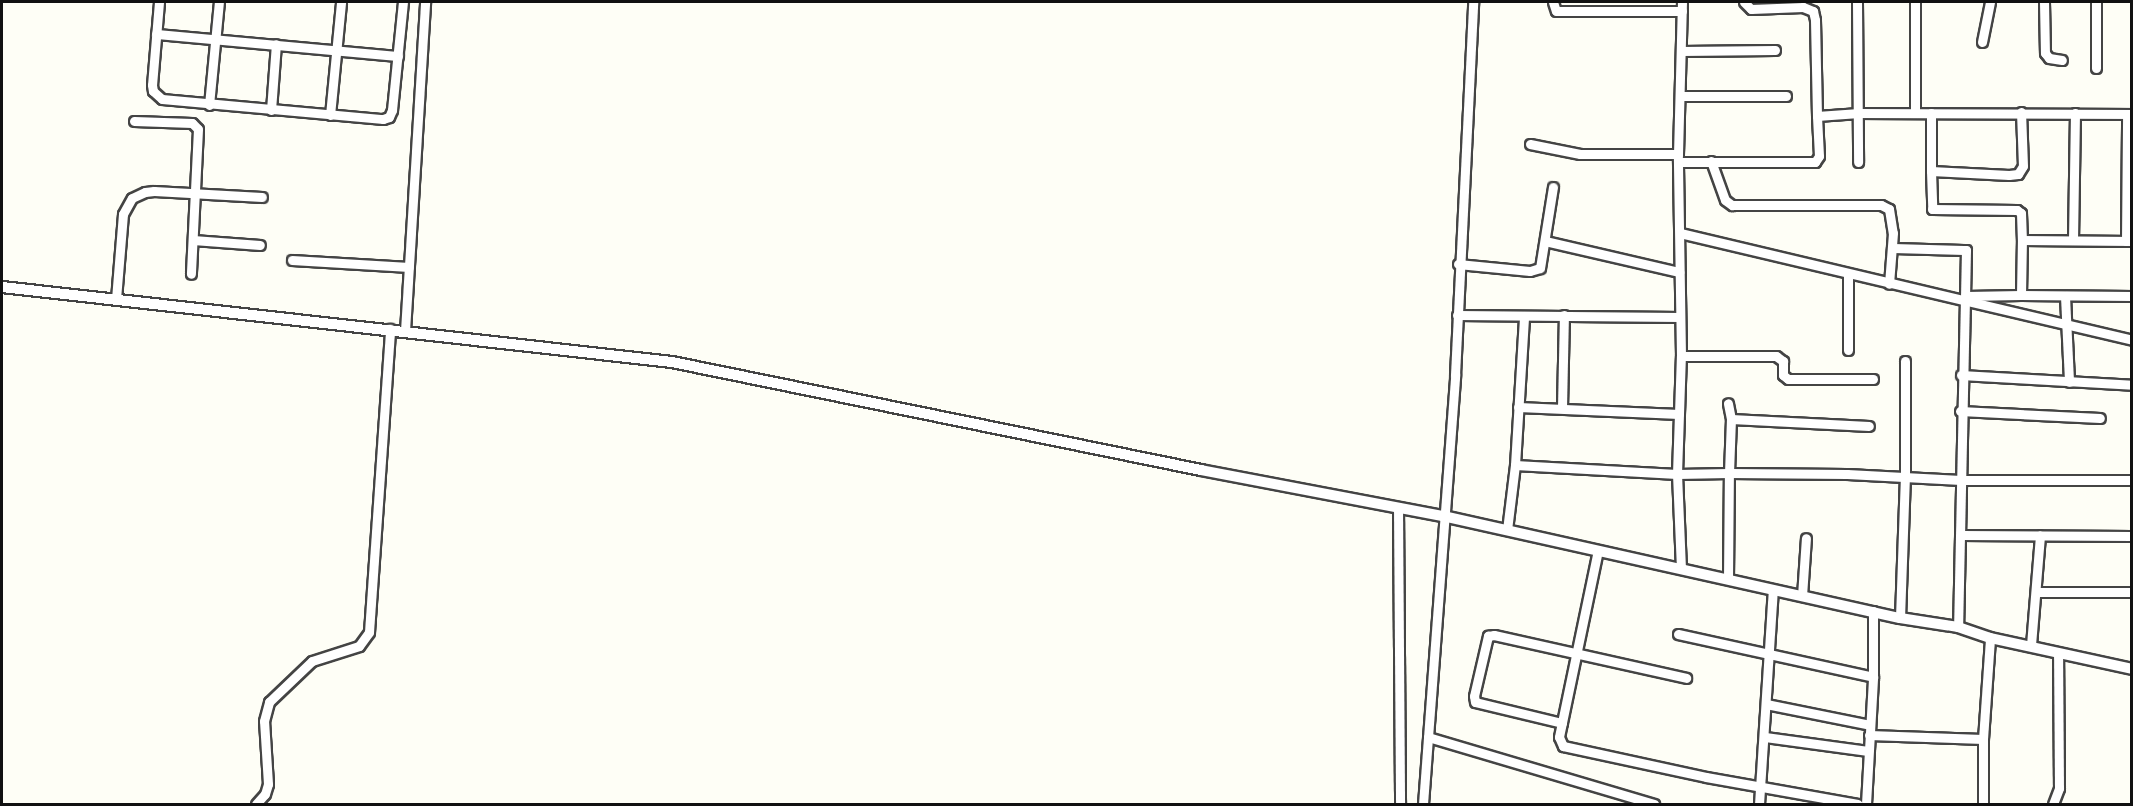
<!DOCTYPE html>
<style>
body{margin:0}
#map{position:relative;width:2133px;height:806px;overflow:hidden;background:#fefef6;font-family:"IBM Plex Serif",serif}
div>[style]{position:absolute}
.roads{filter:drop-shadow(2px 0 #444) drop-shadow(-2px 0 #444) drop-shadow(0 2px #444) drop-shadow(0 -2px #444)}
.minor>*{height:9px;margin:-4.5px;padding:0 4.5px;transform-origin:4.5px;border-radius:4.5px;background:#fff}
.tertiary>*{height:10px;margin:-5px;padding:0 5px;transform-origin:5px;border-radius:5px;background:#fff}
span{translate:-50% -50%;white-space:nowrap;text-align:center;line-height:1.15;-webkit-text-stroke:6px #fff;paint-order:stroke}
.frame{position:absolute;inset:0;border:3px solid #111;pointer-events:none}
</style>
<div id="map">
<div class="roads">
<div class="minor">
<i style="left:159px;top:2px;width:83px;rotate:94.8deg"></i>
<i style="left:152px;top:85px;width:6px;rotate:81deg"></i>
<i style="left:153px;top:91px;width:12px;rotate:42deg"></i>
<i style="left:162px;top:99px;width:222px;rotate:5.2deg"></i>
<i style="left:383px;top:119px;width:6px;rotate:-18deg"></i>
<i style="left:389px;top:117px;width:8px;rotate:-67deg"></i>
<i style="left:392px;top:110px;width:109px;rotate:-84.2deg"></i>
<i style="left:1553px;top:2px;width:9px;rotate:72deg"></i>
<i style="left:1556px;top:11px;width:126px"></i>
<i style="left:1744px;top:2px;width:10px;rotate:45deg"></i>
<i style="left:1751px;top:9px;width:52px;rotate:-2.2deg"></i>
<i style="left:1803px;top:7px;width:11px;rotate:22deg"></i>
<i style="left:1813px;top:11px;width:9px;rotate:77deg"></i>
<i style="left:1815px;top:20px;width:96px;rotate:88.8deg"></i>
<i style="left:1857px;top:2px;width:160px;rotate:89.6deg"></i>
<i style="left:2044px;top:2px;width:51px;rotate:88.9deg"></i>
<i style="left:2045px;top:53px;width:6px;rotate:51deg"></i>
<i style="left:2049px;top:58px;width:13px;rotate:9deg"></i>
<i style="left:2096px;top:2px;width:66px;rotate:90deg"></i>
<i style="left:156px;top:34px;width:243px;rotate:5.2deg"></i>
<i style="left:1982px;top:42px;width:41px;rotate:-78.7deg"></i>
<i style="left:1681px;top:51px;width:94px;rotate:-0.6deg"></i>
<i style="left:1681px;top:96px;width:105px"></i>
<i style="left:209px;top:105px;width:103px;rotate:-84.5deg"></i>
<i style="left:271px;top:110px;width:66px;rotate:-85.7deg"></i>
<i style="left:1915px;top:113px;width:111px;rotate:-90deg"></i>
<i style="left:1931px;top:113px;width:58px;rotate:90deg"></i>
<i style="left:1931px;top:171px;width:78px;rotate:2.9deg"></i>
<i style="left:2009px;top:175px;width:9px;rotate:-6deg"></i>
<i style="left:2018px;top:174px;width:9px;rotate:-58deg"></i>
<i style="left:2023px;top:166px;width:54px;rotate:-92.1deg"></i>
<i style="left:330px;top:115px;width:114px;rotate:-84.4deg"></i>
<i style="left:134px;top:121px;width:58px;rotate:2deg"></i>
<i style="left:192px;top:123px;width:8px;rotate:45deg"></i>
<i style="left:198px;top:129px;width:145px;rotate:92.8deg"></i>
<i style="left:1530px;top:144px;width:51px;rotate:11.3deg"></i>
<i style="left:1580px;top:154px;width:98px"></i>
<i style="left:1711px;top:161px;width:41px;rotate:70.3deg"></i>
<i style="left:1725px;top:200px;width:9px;rotate:36deg"></i>
<i style="left:1732px;top:205px;width:149px"></i>
<i style="left:1881px;top:205px;width:9px;rotate:27deg"></i>
<i style="left:1889px;top:209px;width:24px;rotate:81deg"></i>
<i style="left:1893px;top:233px;width:51px;rotate:94.5deg"></i>
<i style="left:1679px;top:162px;width:136px"></i>
<i style="left:1815px;top:162px;width:7px;rotate:-56deg"></i>
<i style="left:1819px;top:156px;width:40px;rotate:-92.9deg"></i>
<i style="left:1817px;top:116px;width:42px;rotate:-4.1deg"></i>
<i style="left:1859px;top:113px;width:273px;rotate:0.2deg"></i>
<i style="left:1931px;top:171px;width:38px;rotate:88deg"></i>
<i style="left:1932px;top:209px;width:85px;rotate:0.7deg"></i>
<i style="left:2017px;top:210px;width:5px;rotate:37deg"></i>
<i style="left:2021px;top:213px;width:27px;rotate:88deg"></i>
<i style="left:1680px;top:233px;width:464px;rotate:13.3deg"></i>
<i style="left:193px;top:240px;width:67px;rotate:4.3deg"></i>
<i style="left:2073px;top:240px;width:127px;rotate:-89.1deg"></i>
<i style="left:1545px;top:241px;width:138px;rotate:13deg"></i>
<i style="left:2126px;top:241px;width:127px;rotate:-89.5deg"></i>
<i style="left:1893px;top:248px;width:73px;rotate:1.6deg"></i>
<i style="left:1966px;top:250px;width:377px;rotate:91.2deg"></i>
<i style="left:292px;top:260px;width:117px;rotate:3.4deg"></i>
<i style="left:1458px;top:264px;width:72px;rotate:5.6deg"></i>
<i style="left:1530px;top:271px;width:10px;rotate:-17deg"></i>
<i style="left:1540px;top:268px;width:82px;rotate:-80.9deg"></i>
<i style="left:2021px;top:295px;width:111px;rotate:0.5deg"></i>
<i style="left:1966px;top:296px;width:55px;rotate:-1deg"></i>
<i style="left:2021px;top:295px;width:55px;rotate:-89deg"></i>
<i style="left:2022px;top:240px;width:110px;rotate:0.5deg"></i>
<i style="left:2065px;top:296px;width:86px;rotate:87.3deg"></i>
<i style="left:116px;top:299px;width:85px;rotate:-85.3deg"></i>
<i style="left:123px;top:214px;width:18px;rotate:-61deg"></i>
<i style="left:132px;top:198px;width:14px;rotate:-25deg"></i>
<i style="left:145px;top:192px;width:9px;rotate:-6deg"></i>
<i style="left:154px;top:191px;width:108px;rotate:3.2deg"></i>
<i style="left:1457px;top:315px;width:223px;rotate:0.5deg"></i>
<i style="left:405px;top:331px;width:330px;rotate:-86.5deg"></i>
<i style="left:1848px;top:350px;width:76px;rotate:-90deg"></i>
<i style="left:1681px;top:356px;width:95px"></i>
<i style="left:1776px;top:356px;width:9px;rotate:36deg"></i>
<i style="left:1783px;top:361px;width:14px;rotate:90deg"></i>
<i style="left:1783px;top:375px;width:6px;rotate:39deg"></i>
<i style="left:1788px;top:379px;width:85px"></i>
<i style="left:1961px;top:375px;width:171px;rotate:3.3deg"></i>
<i style="left:1518px;top:407px;width:161px;rotate:2.5deg"></i>
<i style="left:1562px;top:408px;width:93px;rotate:-88.8deg"></i>
<i style="left:1960px;top:411px;width:140px;rotate:2.9deg"></i>
<i style="left:1731px;top:419px;width:138px;rotate:2.9deg"></i>
<i style="left:1515px;top:465px;width:162px;rotate:3.2deg"></i>
<i style="left:1677px;top:474px;width:52px;rotate:-1.1deg"></i>
<i style="left:1729px;top:473px;width:54px;rotate:-87.9deg"></i>
<i style="left:1731px;top:419px;width:16px;rotate:-101deg"></i>
<i style="left:1398px;top:507px;width:297px;rotate:89.6deg"></i>
<i style="left:1507px;top:530px;width:65px;rotate:-83deg"></i>
<i style="left:1515px;top:465px;width:149px;rotate:-86.5deg"></i>
<i style="left:1961px;top:535px;width:171px;rotate:0.3deg"></i>
<i style="left:1598px;top:550px;width:191px;rotate:101.8deg"></i>
<i style="left:1559px;top:737px;width:10px;rotate:66deg"></i>
<i style="left:1563px;top:746px;width:146px;rotate:12.2deg"></i>
<i style="left:1706px;top:777px;width:154px;rotate:10.1deg"></i>
<i style="left:1681px;top:569px;width:95px;rotate:-92.4deg"></i>
<i style="left:1677px;top:474px;width:118px;rotate:-88.1deg"></i>
<i style="left:1681px;top:356px;width:202px;rotate:-90.9deg"></i>
<i style="left:1678px;top:154px;width:152px;rotate:-88.5deg"></i>
<i style="left:1728px;top:579px;width:106px;rotate:-89.5deg"></i>
<i style="left:1729px;top:473px;width:118px;rotate:0.5deg"></i>
<i style="left:1847px;top:474px;width:114px;rotate:3deg"></i>
<i style="left:1961px;top:480px;width:171px"></i>
<i style="left:2036px;top:592px;width:96px"></i>
<i style="left:1802px;top:596px;width:58px;rotate:-86.1deg"></i>
<i style="left:1900px;top:618px;width:142px;rotate:-88deg"></i>
<i style="left:1905px;top:476px;width:115px;rotate:-90deg"></i>
<i style="left:1678px;top:634px;width:200px;rotate:12.4deg"></i>
<i style="left:2031px;top:645px;width:110px;rotate:-85.3deg"></i>
<i style="left:1766px;top:704px;width:106px;rotate:11.4deg"></i>
<i style="left:1562px;top:723px;width:89px;rotate:-166.4deg"></i>
<i style="left:1475px;top:702px;width:6px;rotate:-99deg"></i>
<i style="left:1474px;top:696px;width:62px;rotate:-76.9deg"></i>
<i style="left:1488px;top:636px;width:6px;rotate:-9deg"></i>
<i style="left:1494px;top:635px;width:197px;rotate:12.6deg"></i>
<i style="left:1869px;top:735px;width:114px;rotate:2deg"></i>
<i style="left:1983px;top:739px;width:65px;rotate:90deg"></i>
<i style="left:1428px;top:737px;width:236px;rotate:16.5deg"></i>
<i style="left:1765px;top:737px;width:104px;rotate:7.7deg"></i>
<i style="left:1983px;top:739px;width:101px;rotate:-86deg"></i>
<i style="left:256px;top:804px;width:13px;rotate:-48deg"></i>
<i style="left:265px;top:794px;width:10px;rotate:-73deg"></i>
<i style="left:268px;top:784px;width:63px;rotate:-93.6deg"></i>
<i style="left:264px;top:721px;width:20px;rotate:-75deg"></i>
<i style="left:269px;top:702px;width:59px;rotate:-43.6deg"></i>
<i style="left:312px;top:661px;width:49px;rotate:-17.7deg"></i>
<i style="left:359px;top:646px;width:17px;rotate:-54deg"></i>
<i style="left:369px;top:632px;width:304px;rotate:-86deg"></i>
<i style="left:1423px;top:804px;width:430px;rotate:-85.7deg"></i>
<i style="left:1455px;top:375px;width:373px;rotate:-87.2deg"></i>
<i style="left:1759px;top:804px;width:214px;rotate:-86.3deg"></i>
<i style="left:1866px;top:804px;width:127px;rotate:-86.8deg"></i>
<i style="left:1873px;top:677px;width:66px;rotate:-90deg"></i>
<i style="left:2053px;top:804px;width:17px;rotate:-69deg"></i>
<i style="left:2059px;top:788px;width:135px;rotate:-90.4deg"></i>
</div>
<div class="tertiary">
<i style="left:2px;top:287px;width:674px;rotate:6.39deg"></i>
<i style="left:672px;top:362px;width:540px;rotate:11.54deg"></i>
<i style="left:1201px;top:470px;width:246px;rotate:10.8deg"></i>
<i style="left:1443px;top:516px;width:468px;rotate:12.6deg"></i>
<i style="left:1900px;top:618px;width:59px;rotate:8.8deg"></i>
<i style="left:1958px;top:627px;width:34px;rotate:19deg"></i>
<i style="left:1990px;top:638px;width:145px;rotate:12.3deg"></i>
</div>
</div>
<div class="frame"></div>
</div>
